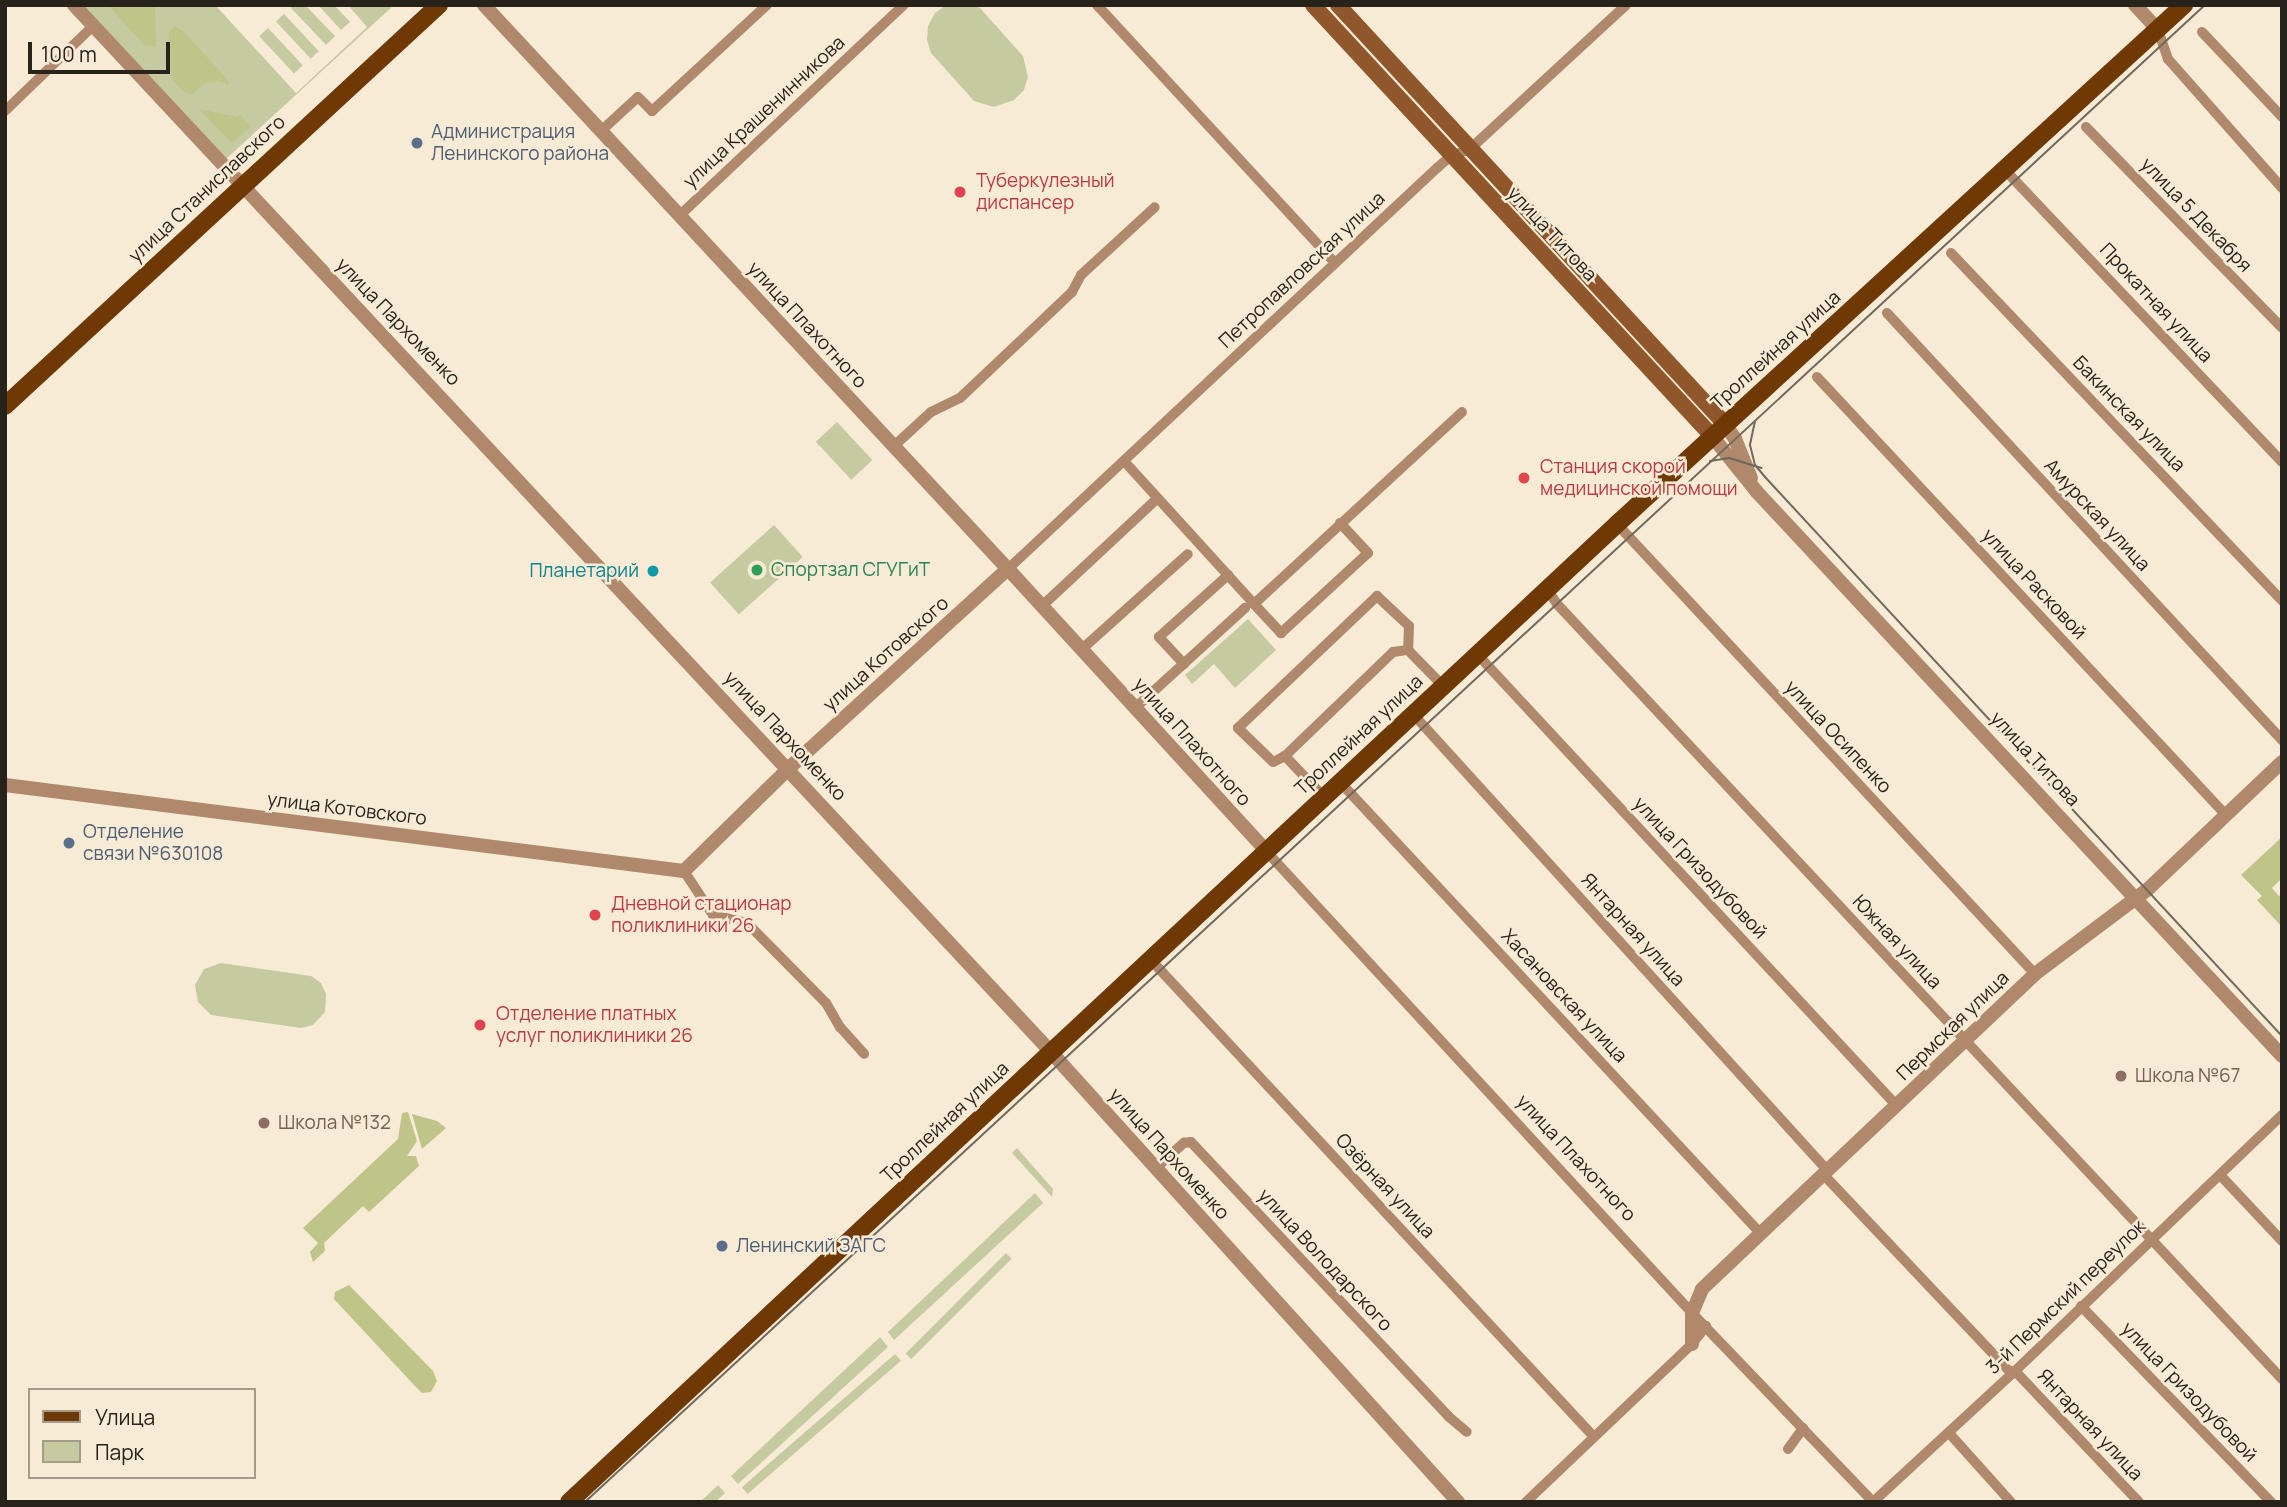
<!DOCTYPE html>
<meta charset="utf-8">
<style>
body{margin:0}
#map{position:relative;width:2287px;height:1507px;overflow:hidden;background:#f7ebd6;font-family:Manrope,sans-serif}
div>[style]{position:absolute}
.green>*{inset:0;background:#c6caa0;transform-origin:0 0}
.forest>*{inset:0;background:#bfc488}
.minor>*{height:10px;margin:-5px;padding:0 5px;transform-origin:5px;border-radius:5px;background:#b0886c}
.tertiary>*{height:14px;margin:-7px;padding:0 7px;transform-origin:7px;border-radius:7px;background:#b0886c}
.secondary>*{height:16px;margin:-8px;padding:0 8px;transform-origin:8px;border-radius:8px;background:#8f572b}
.primary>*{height:18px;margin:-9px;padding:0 9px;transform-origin:9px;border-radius:9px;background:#6e3905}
.tram>*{height:2px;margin:-1px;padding:0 1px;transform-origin:1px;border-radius:1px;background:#70695c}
.dots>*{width:19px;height:19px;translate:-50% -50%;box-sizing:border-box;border:4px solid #f7ebd6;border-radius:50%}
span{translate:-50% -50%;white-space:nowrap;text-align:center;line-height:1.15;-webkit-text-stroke:5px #f7ebd6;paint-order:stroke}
.street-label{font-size:19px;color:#27231b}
.service-label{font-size:19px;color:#4e5e75}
.left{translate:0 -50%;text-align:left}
.health-label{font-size:19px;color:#be3a42}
.leisure-label{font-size:19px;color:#27864d}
.culture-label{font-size:19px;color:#0d838f}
.right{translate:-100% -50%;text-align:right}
.education-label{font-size:19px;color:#785e54}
.frame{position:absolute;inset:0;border:7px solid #27231b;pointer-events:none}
.legend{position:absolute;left:28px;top:1388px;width:228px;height:91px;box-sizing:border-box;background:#f7ebd6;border:2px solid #a49b8b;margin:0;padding:9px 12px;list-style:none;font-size:21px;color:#27231b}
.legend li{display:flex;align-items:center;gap:14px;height:35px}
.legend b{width:35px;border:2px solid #a49b8b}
.scale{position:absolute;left:28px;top:42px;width:142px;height:32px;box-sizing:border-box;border:4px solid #27231b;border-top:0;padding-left:9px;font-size:21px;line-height:24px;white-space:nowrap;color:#27231b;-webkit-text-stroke:5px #f7ebd6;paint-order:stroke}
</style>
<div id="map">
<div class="green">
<i style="clip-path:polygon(83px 5px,215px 5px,296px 93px,367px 27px,348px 5px,394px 5px,226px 159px)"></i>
<i style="clip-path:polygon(294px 5px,305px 5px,335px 36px,326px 45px,291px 8px)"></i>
<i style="clip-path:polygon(318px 5px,334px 5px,350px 22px,341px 30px)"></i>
<i style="clip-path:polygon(946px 5px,975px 5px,980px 8px,1023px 56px,1028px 77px,1024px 90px,1014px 100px,994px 107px,974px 101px,931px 53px,927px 40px,928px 26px,935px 13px)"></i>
<i style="left:284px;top:14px;width:51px;height:11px;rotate:47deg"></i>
<i style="left:268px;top:28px;width:51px;height:12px;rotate:47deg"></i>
<i style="left:837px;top:422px;width:52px;height:29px;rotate:47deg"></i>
<i style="left:774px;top:525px;width:43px;height:86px;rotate:48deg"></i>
<i style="clip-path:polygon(1248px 619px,1276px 650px,1235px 688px,1214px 664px,1192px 684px,1185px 675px)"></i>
<i style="clip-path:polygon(221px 963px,311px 976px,321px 983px,326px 994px,325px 1012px,313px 1025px,301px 1028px,211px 1015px,198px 1002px,195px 985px,204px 969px)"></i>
<i style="clip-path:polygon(1017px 1148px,1053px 1189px,1052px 1197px,1012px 1153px)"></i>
<i style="clip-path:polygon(1035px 1193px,1043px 1203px,894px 1340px,888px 1332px)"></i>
<i style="left:1006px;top:1253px;width:8px;height:142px;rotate:45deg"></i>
<i style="clip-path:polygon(880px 1337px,888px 1347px,738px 1484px,731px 1476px)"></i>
<i style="left:895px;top:1354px;width:9px;height:203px;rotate:49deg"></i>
<i style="clip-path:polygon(718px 1485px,725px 1493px,715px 1502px,700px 1502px)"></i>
</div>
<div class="forest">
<i style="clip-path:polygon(108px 5px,155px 5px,156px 47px,145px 46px)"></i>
<i style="clip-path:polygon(175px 26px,183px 31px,228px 80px,229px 85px,219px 81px,205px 83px,192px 94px,185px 93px,173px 81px,171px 73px,169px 31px)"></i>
<i style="clip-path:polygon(199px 109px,237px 117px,240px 114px,250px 127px,232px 143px)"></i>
<i style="clip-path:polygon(2282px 837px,2282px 878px,2272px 888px,2279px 896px,2282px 893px,2282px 927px,2257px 900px,2262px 896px,2241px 875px)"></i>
<i style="clip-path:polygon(408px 1112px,417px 1141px,407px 1156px,416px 1156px,419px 1166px,369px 1212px,363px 1206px,324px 1243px,325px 1251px,313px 1262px,310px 1252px,318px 1243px,303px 1228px,398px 1139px,402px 1113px)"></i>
<i style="clip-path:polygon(412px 1114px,437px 1121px,446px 1128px,422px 1149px)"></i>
<i style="clip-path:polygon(349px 1285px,433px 1371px,437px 1381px,431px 1392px,422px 1393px,414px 1385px,334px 1299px,335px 1292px)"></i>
</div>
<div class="minor">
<i style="left:1097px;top:5px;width:351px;rotate:47.3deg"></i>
<i style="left:2158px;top:30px;width:31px;rotate:71deg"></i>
<i style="left:2168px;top:59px;width:172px;rotate:48.5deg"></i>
<i style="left:2202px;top:32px;width:117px;rotate:46.7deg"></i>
<i style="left:5px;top:111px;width:122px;rotate:-44deg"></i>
<i style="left:2086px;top:127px;width:281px;rotate:45.7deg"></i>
<i style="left:601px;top:131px;width:50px;rotate:-42.6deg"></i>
<i style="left:638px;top:97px;width:20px;rotate:45deg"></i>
<i style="left:652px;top:111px;width:156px;rotate:-42.7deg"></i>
<i style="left:2004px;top:169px;width:404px;rotate:46.5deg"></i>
<i style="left:679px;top:216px;width:308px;rotate:-43.2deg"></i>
<i style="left:1951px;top:253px;width:480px;rotate:46.4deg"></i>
<i style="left:1887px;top:313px;width:582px;rotate:47.23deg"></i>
<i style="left:1817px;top:377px;width:598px;rotate:46.97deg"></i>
<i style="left:894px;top:446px;width:50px;rotate:-42.6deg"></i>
<i style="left:931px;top:412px;width:32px;rotate:-26deg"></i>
<i style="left:960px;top:398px;width:154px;rotate:-43.4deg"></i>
<i style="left:1072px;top:292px;width:19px;rotate:-62deg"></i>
<i style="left:1081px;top:275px;width:100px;rotate:-42.6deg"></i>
<i style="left:1124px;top:461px;width:193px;rotate:47.7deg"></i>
<i style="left:1254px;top:604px;width:283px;rotate:-42.7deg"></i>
<i style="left:1617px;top:524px;width:614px;rotate:47.11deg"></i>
<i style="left:1008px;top:569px;width:587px;rotate:-43.07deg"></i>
<i style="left:1437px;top:168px;width:18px;rotate:-41deg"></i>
<i style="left:1451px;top:156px;width:20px;rotate:-20deg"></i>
<i style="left:1470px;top:149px;width:212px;rotate:-42.7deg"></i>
<i style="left:1547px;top:589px;width:18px;rotate:56deg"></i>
<i style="left:1557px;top:604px;width:1061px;rotate:46.91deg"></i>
<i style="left:1254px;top:604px;width:40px;rotate:47deg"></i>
<i style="left:1281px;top:633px;width:118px;rotate:-42.6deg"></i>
<i style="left:1368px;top:553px;width:41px;rotate:-133deg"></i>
<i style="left:1042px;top:606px;width:158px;rotate:-43deg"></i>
<i style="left:1082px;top:649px;width:142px;rotate:-41.9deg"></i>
<i style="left:1477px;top:654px;width:617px;rotate:47.1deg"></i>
<i style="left:1184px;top:664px;width:37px;rotate:-133deg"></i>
<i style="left:1159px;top:637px;width:93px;rotate:-41.9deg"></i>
<i style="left:1135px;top:708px;width:149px;rotate:-42.3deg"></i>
<i style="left:1413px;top:714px;width:616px;rotate:47.76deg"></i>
<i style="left:1285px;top:756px;width:13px;rotate:153deg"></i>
<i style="left:1273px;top:762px;width:49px;rotate:-135.8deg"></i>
<i style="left:1238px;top:728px;width:192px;rotate:-43.5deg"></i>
<i style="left:1377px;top:596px;width:44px;rotate:43.2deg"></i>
<i style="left:1409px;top:626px;width:24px;rotate:92deg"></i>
<i style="left:1340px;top:782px;width:618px;rotate:47.03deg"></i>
<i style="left:1324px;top:797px;width:57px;rotate:-133.6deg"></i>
<i style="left:1285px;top:756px;width:150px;rotate:-43.9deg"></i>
<i style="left:1393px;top:652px;width:15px;rotate:-8deg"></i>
<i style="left:1408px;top:650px;width:50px;rotate:45.8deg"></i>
<i style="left:1266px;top:851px;width:628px;rotate:47.32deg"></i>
<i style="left:1692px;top:1313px;width:262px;rotate:46.2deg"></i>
<i style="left:684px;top:871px;width:53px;rotate:56.6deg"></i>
<i style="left:713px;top:915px;width:35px;rotate:13deg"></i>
<i style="left:747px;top:923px;width:112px;rotate:45.4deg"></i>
<i style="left:826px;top:1003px;width:28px;rotate:60deg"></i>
<i style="left:840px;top:1027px;width:36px;rotate:48deg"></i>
<i style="left:1150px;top:959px;width:652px;rotate:47.11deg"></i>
<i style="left:1156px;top:1168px;width:38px;rotate:-42deg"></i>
<i style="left:1184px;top:1143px;width:7px;rotate:-8deg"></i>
<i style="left:1191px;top:1142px;width:377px;rotate:46.8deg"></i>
<i style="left:1449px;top:1417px;width:23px;rotate:40deg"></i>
<i style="left:1823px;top:1174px;width:275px;rotate:46.6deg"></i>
<i style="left:2221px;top:1176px;width:89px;rotate:46.8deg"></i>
<i style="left:2081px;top:1306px;width:273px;rotate:45.9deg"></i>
<i style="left:2015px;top:1371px;width:180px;rotate:46.6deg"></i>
<i style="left:1949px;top:1433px;width:93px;rotate:48.1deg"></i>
<i style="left:1788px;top:1449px;width:26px;rotate:-54deg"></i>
<i style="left:1526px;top:1502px;width:229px;rotate:-43.6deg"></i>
<i style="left:1692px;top:1344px;width:23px;rotate:-52deg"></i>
<i style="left:1873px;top:1502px;width:193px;rotate:-42.7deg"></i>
<i style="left:2015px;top:1371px;width:370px;rotate:-43.8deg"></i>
</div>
<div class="tertiary">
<i style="left:74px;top:5px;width:1432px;rotate:46.98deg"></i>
<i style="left:1051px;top:1052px;width:607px;rotate:47.87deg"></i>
<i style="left:484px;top:5px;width:770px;rotate:47.11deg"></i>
<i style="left:1008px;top:569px;width:382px;rotate:47.5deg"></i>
<i style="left:2135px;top:5px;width:34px;rotate:47deg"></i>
<i style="left:1725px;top:424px;width:18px;rotate:56deg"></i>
<i style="left:1735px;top:439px;width:42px;rotate:67.7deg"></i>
<i style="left:1712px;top:436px;width:72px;rotate:51.2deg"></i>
<i style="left:1757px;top:492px;width:771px;rotate:47.05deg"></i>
<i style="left:5px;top:785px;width:684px;rotate:7.22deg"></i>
<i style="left:684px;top:871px;width:147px;rotate:-44.4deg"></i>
<i style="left:789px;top:768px;width:296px;rotate:-42.3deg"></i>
<i style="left:1692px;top:1344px;width:31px;rotate:-90deg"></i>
<i style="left:1692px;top:1313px;width:26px;rotate:-67deg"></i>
<i style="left:1702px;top:1289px;width:458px;rotate:-43.4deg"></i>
<i style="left:2035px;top:974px;width:140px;rotate:-36.9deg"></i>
<i style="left:2147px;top:890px;width:186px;rotate:-43.5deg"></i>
</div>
<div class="secondary">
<i style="left:1313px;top:5px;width:587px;rotate:47.21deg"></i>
<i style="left:1338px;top:5px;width:570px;rotate:47.27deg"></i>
</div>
<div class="primary">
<i style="left:5px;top:406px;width:591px;rotate:-42.74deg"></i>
<i style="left:569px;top:1502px;width:1433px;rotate:-43.02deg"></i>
<i style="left:1617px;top:524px;width:769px;rotate:-42.47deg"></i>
</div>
<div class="tram">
<i style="left:1755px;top:421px;width:25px;rotate:102deg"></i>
<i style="left:1750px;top:445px;width:21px;rotate:76deg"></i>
<i style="left:1755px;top:465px;width:16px;rotate:50deg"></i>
<i style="left:1765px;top:477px;width:761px;rotate:47.24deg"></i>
<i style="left:1710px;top:461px;width:19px;rotate:-9deg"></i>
<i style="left:1729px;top:458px;width:34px;rotate:17deg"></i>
<i style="left:585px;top:1502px;width:2206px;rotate:-42.74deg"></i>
</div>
<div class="dots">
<i style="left:417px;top:143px;background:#5c6f8a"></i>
<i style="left:960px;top:192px;background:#e0444e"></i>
<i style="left:1524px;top:478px;background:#e0444e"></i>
<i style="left:757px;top:570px;background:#2e9e5b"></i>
<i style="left:653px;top:571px;background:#0f9aa8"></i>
<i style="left:69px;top:843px;background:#5c6f8a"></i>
<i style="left:595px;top:915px;background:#e0444e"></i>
<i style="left:480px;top:1025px;background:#e0444e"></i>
<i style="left:2121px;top:1076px;background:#8d6e63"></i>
<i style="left:264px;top:1123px;background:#8d6e63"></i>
<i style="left:722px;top:1246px;background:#5c6f8a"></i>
</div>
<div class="street-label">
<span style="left:764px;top:112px;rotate:-43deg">улица Крашенинникова</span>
<span style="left:207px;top:189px;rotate:-43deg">улица Станиславского</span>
<span style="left:2196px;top:215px;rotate:46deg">улица 5 Декабря</span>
<span style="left:1552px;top:234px;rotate:47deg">улица Титова</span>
<span style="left:1302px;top:270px;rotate:-43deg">Петропавловская улица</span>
<span style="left:2156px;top:303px;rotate:47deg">Прокатная улица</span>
<span style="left:398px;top:322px;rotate:46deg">улица Пархоменко</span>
<span style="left:807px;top:325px;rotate:47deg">улица Плахотного</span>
<span style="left:1776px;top:350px;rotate:-42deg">Троллейная улица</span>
<span style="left:2129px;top:414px;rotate:46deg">Бакинская улица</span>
<span style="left:2097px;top:515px;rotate:47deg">Амурская улица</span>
<span style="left:2034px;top:584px;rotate:47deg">улица Расковой</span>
<span style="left:886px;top:654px;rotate:-42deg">улица Котовского</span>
<span style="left:1359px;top:735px;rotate:-43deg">Троллейная улица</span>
<span style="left:785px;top:736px;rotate:47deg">улица Пархоменко</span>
<span style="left:1838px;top:737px;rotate:47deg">улица Осипенко</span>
<span style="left:1192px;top:742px;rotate:48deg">улица Плахотного</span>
<span style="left:2035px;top:759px;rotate:47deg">улица Титова</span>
<span style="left:347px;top:809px;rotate:7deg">улица Котовского</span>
<span style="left:1700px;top:868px;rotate:47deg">улица Гризодубовой</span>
<span style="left:1633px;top:930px;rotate:48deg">Янтарная улица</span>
<span style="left:1897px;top:942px;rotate:47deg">Южная улица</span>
<span style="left:1564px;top:996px;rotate:47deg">Хасановская улица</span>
<span style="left:1953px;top:1026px;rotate:-44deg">Пермская улица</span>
<span style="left:945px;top:1122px;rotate:-43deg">Троллейная улица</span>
<span style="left:1169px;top:1154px;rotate:48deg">улица Пархоменко</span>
<span style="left:1576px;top:1158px;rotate:47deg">улица Плахотного</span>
<span style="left:1385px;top:1186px;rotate:47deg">Озёрная улица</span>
<span style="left:1325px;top:1260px;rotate:47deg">улица Володарского</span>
<span style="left:2066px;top:1297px;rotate:-44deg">3-й Пермский переулок</span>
<span style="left:2189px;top:1392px;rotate:46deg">улица Гризодубовой</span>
<span style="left:2090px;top:1425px;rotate:47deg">Янтарная улица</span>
</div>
<div class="service-label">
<span class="left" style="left:431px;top:143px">Администрация<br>Ленинского района</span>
<span class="left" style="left:83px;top:843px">Отделение<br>связи №630108</span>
<span class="left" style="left:736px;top:1246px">Ленинский ЗАГС</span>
</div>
<div class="health-label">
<span class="left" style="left:976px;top:192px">Туберкулезный<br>диспансер</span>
<span class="left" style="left:1540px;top:478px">Станция скорой<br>медицинской помощи</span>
<span class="left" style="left:611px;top:915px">Дневной стационар<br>поликлиники 26</span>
<span class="left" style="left:496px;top:1025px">Отделение платных<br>услуг поликлиники 26</span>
</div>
<div class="leisure-label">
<span class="left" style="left:771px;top:570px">Спортзал СГУГиТ</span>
</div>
<div class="culture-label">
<span class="right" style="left:639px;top:571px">Планетарий</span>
</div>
<div class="education-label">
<span class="left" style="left:2135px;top:1076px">Школа №67</span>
<span class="left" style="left:278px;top:1123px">Школа №132</span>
</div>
<div class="frame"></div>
<ul class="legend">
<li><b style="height:9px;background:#6e3905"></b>Улица</li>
<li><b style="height:19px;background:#c6caa0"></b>Парк</li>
</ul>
<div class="scale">100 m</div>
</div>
